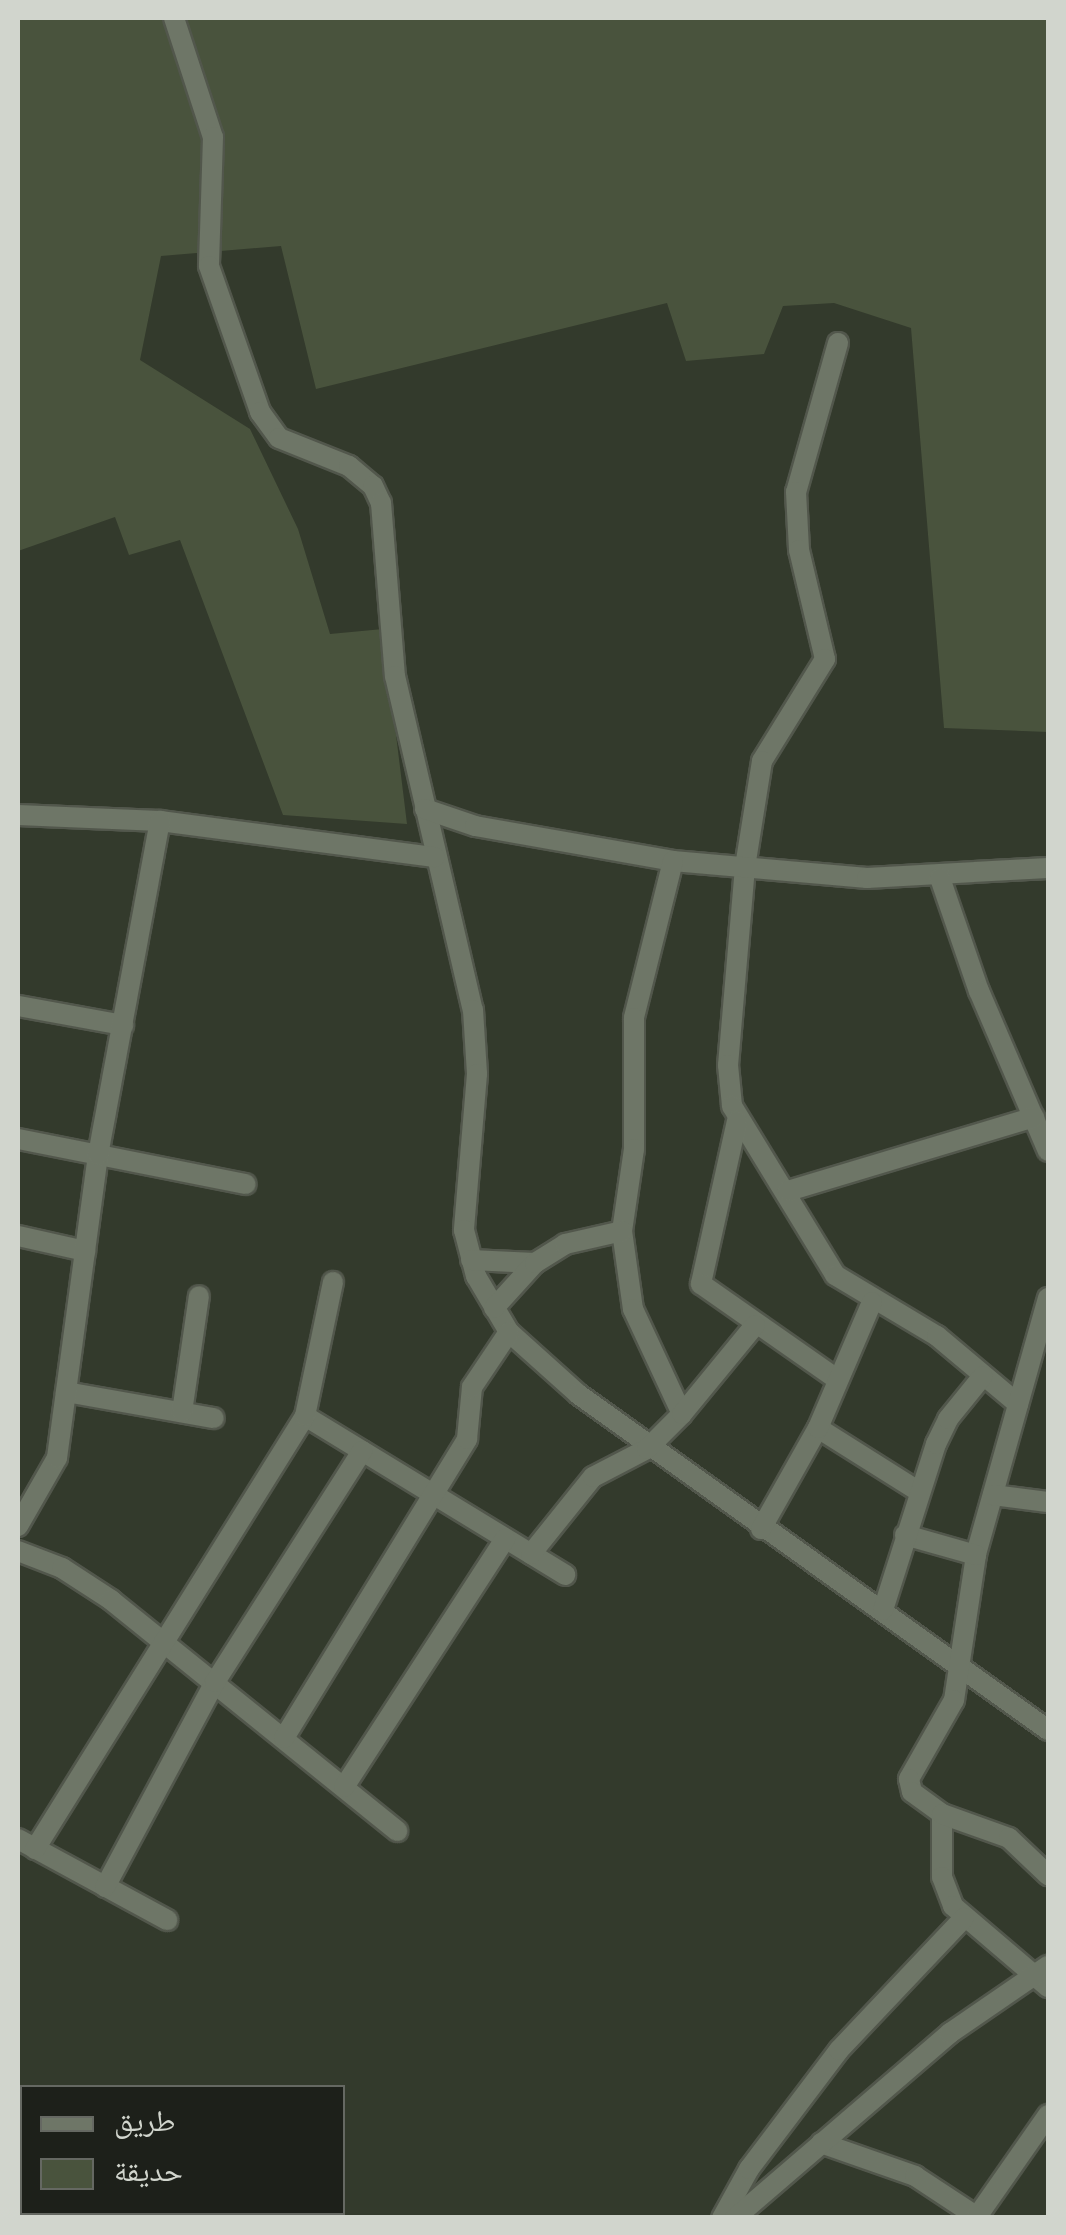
<!DOCTYPE html>
<meta charset="utf-8">
<style>
body{margin:0}
#map{position:relative;width:1066px;height:2235px;overflow:hidden;background:#333a2c;font-family:"Asap Condensed","Noto Naskh Arabic",sans-serif}
div>[style]{position:absolute}
.green>*{inset:0;background:#49533d}
.roads{filter:drop-shadow(2px 0 #52574c) drop-shadow(-2px 0 #52574c) drop-shadow(0 2px #52574c) drop-shadow(0 -2px #52574c)}
.minor>*{height:20px;margin:-10px;padding:0 10px;transform-origin:10px;border-radius:10px;background:#6e7667}
span{translate:-50% -50%;white-space:nowrap;text-align:center;line-height:1.15;-webkit-text-stroke:10px #1d201a;paint-order:stroke}
.frame{position:absolute;inset:0;border:20px solid #d1d5cd;pointer-events:none}
.legend{position:absolute;left:20px;top:2085px;width:325px;height:130px;box-sizing:border-box;background:#1d201a;border:2px solid #656862;margin:0;padding:12px 18px;list-style:none;font-size:30px;color:#d1d5cd}
.legend li{display:flex;align-items:center;gap:20px;height:50px}
.legend b{width:50px;border:2px solid #656862}
</style>
<div id="map">
<div class="green">
<i style="clip-path:polygon(18px 18px,1048px 18px,1048px 732px,944px 728px,911px 328px,834px 303px,783px 306px,764px 354px,686px 361px,667px 303px,316px 389px,281px 246px,161px 256px,140px 360px,250px 429px,298px 529px,330px 634px,383px 629px,407px 824px,283px 815px,180px 540px,129px 555px,115px 517px,18px 551px)"></i>
</div>
<div class="roads">
<div class="minor">
<i style="left:174px;top:18px;width:125px;rotate:71.9deg"></i>
<i style="left:213px;top:137px;width:129px;rotate:91.8deg"></i>
<i style="left:209px;top:266px;width:155px;rotate:70.7deg"></i>
<i style="left:260px;top:412px;width:32px;rotate:54deg"></i>
<i style="left:279px;top:438px;width:75px;rotate:21.8deg"></i>
<i style="left:349px;top:466px;width:31px;rotate:40deg"></i>
<i style="left:373px;top:486px;width:19px;rotate:65deg"></i>
<i style="left:381px;top:503px;width:174px;rotate:85.4deg"></i>
<i style="left:395px;top:676px;width:343px;rotate:76.9deg"></i>
<i style="left:473px;top:1010px;width:64px;rotate:86.4deg"></i>
<i style="left:477px;top:1074px;width:157px;rotate:94.8deg"></i>
<i style="left:464px;top:1230px;width:48px;rotate:75.4deg"></i>
<i style="left:476px;top:1276px;width:65px;rotate:59.5deg"></i>
<i style="left:509px;top:1332px;width:93px;rotate:41.9deg"></i>
<i style="left:578px;top:1394px;width:578px;rotate:35.56deg"></i>
<i style="left:838px;top:343px;width:155px;rotate:105.7deg"></i>
<i style="left:796px;top:492px;width:58px;rotate:87deg"></i>
<i style="left:799px;top:550px;width:112px;rotate:76.6deg"></i>
<i style="left:825px;top:659px;width:120px;rotate:121.7deg"></i>
<i style="left:762px;top:761px;width:107px;rotate:99.1deg"></i>
<i style="left:745px;top:867px;width:199px;rotate:94.9deg"></i>
<i style="left:728px;top:1065px;width:41px;rotate:84.4deg"></i>
<i style="left:732px;top:1106px;width:198px;rotate:58.6deg"></i>
<i style="left:835px;top:1275px;width:119px;rotate:30.9deg"></i>
<i style="left:937px;top:1336px;width:106px;rotate:40deg"></i>
<i style="left:425px;top:809px;width:53px;rotate:18.8deg"></i>
<i style="left:475px;top:826px;width:201px;rotate:10deg"></i>
<i style="left:673px;top:861px;width:195px;rotate:5deg"></i>
<i style="left:867px;top:878px;width:181px;rotate:-3.2deg"></i>
<i style="left:18px;top:815px;width:142px;rotate:2.4deg"></i>
<i style="left:160px;top:821px;width:277px;rotate:7.5deg"></i>
<i style="left:673px;top:861px;width:162px;rotate:104deg"></i>
<i style="left:634px;top:1018px;width:131px;rotate:90deg"></i>
<i style="left:634px;top:1149px;width:83px;rotate:98.3deg"></i>
<i style="left:622px;top:1231px;width:79px;rotate:82deg"></i>
<i style="left:633px;top:1309px;width:116px;rotate:65deg"></i>
<i style="left:940px;top:878px;width:120px;rotate:71deg"></i>
<i style="left:979px;top:991px;width:174px;rotate:66.7deg"></i>
<i style="left:18px;top:1006px;width:107px;rotate:10.3deg"></i>
<i style="left:737px;top:1121px;width:167px;rotate:102.5deg"></i>
<i style="left:701px;top:1284px;width:167px;rotate:35deg"></i>
<i style="left:18px;top:1139px;width:232px;rotate:11.2deg"></i>
<i style="left:788px;top:1191px;width:257px;rotate:-16.7deg"></i>
<i style="left:18px;top:1236px;width:69px;rotate:12.6deg"></i>
<i style="left:471px;top:1260px;width:64px;rotate:2.7deg"></i>
<i style="left:1048px;top:1298px;width:267px;rotate:105.7deg"></i>
<i style="left:976px;top:1555px;width:147px;rotate:98.6deg"></i>
<i style="left:954px;top:1700px;width:91px;rotate:119.7deg"></i>
<i style="left:909px;top:1779px;width:13px;rotate:77deg"></i>
<i style="left:912px;top:1792px;width:37px;rotate:36deg"></i>
<i style="left:942px;top:1814px;width:63px;rotate:90deg"></i>
<i style="left:942px;top:1877px;width:31px;rotate:69deg"></i>
<i style="left:953px;top:1906px;width:125px;rotate:40.5deg"></i>
<i style="left:494px;top:1308px;width:61px;rotate:-47.7deg"></i>
<i style="left:535px;top:1263px;width:36px;rotate:-32deg"></i>
<i style="left:565px;top:1244px;width:58px;rotate:-12.8deg"></i>
<i style="left:66px;top:1392px;width:150px;rotate:10deg"></i>
<i style="left:182px;top:1412px;width:117px;rotate:-81.7deg"></i>
<i style="left:305px;top:1416px;width:305px;rotate:31.4deg"></i>
<i style="left:818px;top:1428px;width:118px;rotate:32.2deg"></i>
<i style="left:993px;top:1495px;width:55px;rotate:7.3deg"></i>
<i style="left:18px;top:1526px;width:78px;rotate:-60.2deg"></i>
<i style="left:57px;top:1458px;width:306px;rotate:-82.3deg"></i>
<i style="left:98px;top:1155px;width:340px;rotate:-79.5deg"></i>
<i style="left:761px;top:1529px;width:116px;rotate:-60.6deg"></i>
<i style="left:818px;top:1428px;width:137px;rotate:-66.8deg"></i>
<i style="left:905px;top:1535px;width:74px;rotate:15.7deg"></i>
<i style="left:18px;top:1551px;width:47px;rotate:21.1deg"></i>
<i style="left:62px;top:1568px;width:59px;rotate:33.1deg"></i>
<i style="left:111px;top:1600px;width:368px;rotate:38.9deg"></i>
<i style="left:531px;top:1554px;width:99px;rotate:-51.2deg"></i>
<i style="left:593px;top:1477px;width:61px;rotate:-27.4deg"></i>
<i style="left:647px;top:1449px;width:49px;rotate:-45deg"></i>
<i style="left:682px;top:1414px;width:115px;rotate:-50.6deg"></i>
<i style="left:883px;top:1610px;width:174px;rotate:-72.3deg"></i>
<i style="left:936px;top:1444px;width:28px;rotate:-64deg"></i>
<i style="left:948px;top:1419px;width:55px;rotate:-50.9deg"></i>
<i style="left:284px;top:1738px;width:351px;rotate:-58.5deg"></i>
<i style="left:467px;top:1439px;width:52px;rotate:-84.5deg"></i>
<i style="left:472px;top:1387px;width:66px;rotate:-56.1deg"></i>
<i style="left:344px;top:1787px;width:296px;rotate:-57deg"></i>
<i style="left:942px;top:1814px;width:71px;rotate:19.7deg"></i>
<i style="left:1009px;top:1838px;width:54px;rotate:43.5deg"></i>
<i style="left:18px;top:1839px;width:170px;rotate:28.5deg"></i>
<i style="left:35px;top:1849px;width:510px;rotate:-58.05deg"></i>
<i style="left:305px;top:1416px;width:137px;rotate:-78.2deg"></i>
<i style="left:105px;top:1887px;width:233px;rotate:-61.8deg"></i>
<i style="left:215px;top:1682px;width:274px;rotate:-57.5deg"></i>
<i style="left:821px;top:2143px;width:100px;rotate:19.3deg"></i>
<i style="left:915px;top:2176px;width:77px;rotate:33.3deg"></i>
<i style="left:722px;top:2218px;width:56px;rotate:-61.1deg"></i>
<i style="left:749px;top:2169px;width:149px;rotate:-52.9deg"></i>
<i style="left:839px;top:2050px;width:182px;rotate:-46.6deg"></i>
<i style="left:735px;top:2218px;width:284px;rotate:-40.7deg"></i>
<i style="left:950px;top:2033px;width:119px;rotate:-34.4deg"></i>
<i style="left:976px;top:2218px;width:126px;rotate:-55deg"></i>
</div>
</div>
<div class="frame"></div>
<ul class="legend">
<li><b style="height:12px;background:#6e7667"></b>طريق</li>
<li><b style="height:28px;background:#49533d"></b>حديقة</li>
</ul>
</div>
